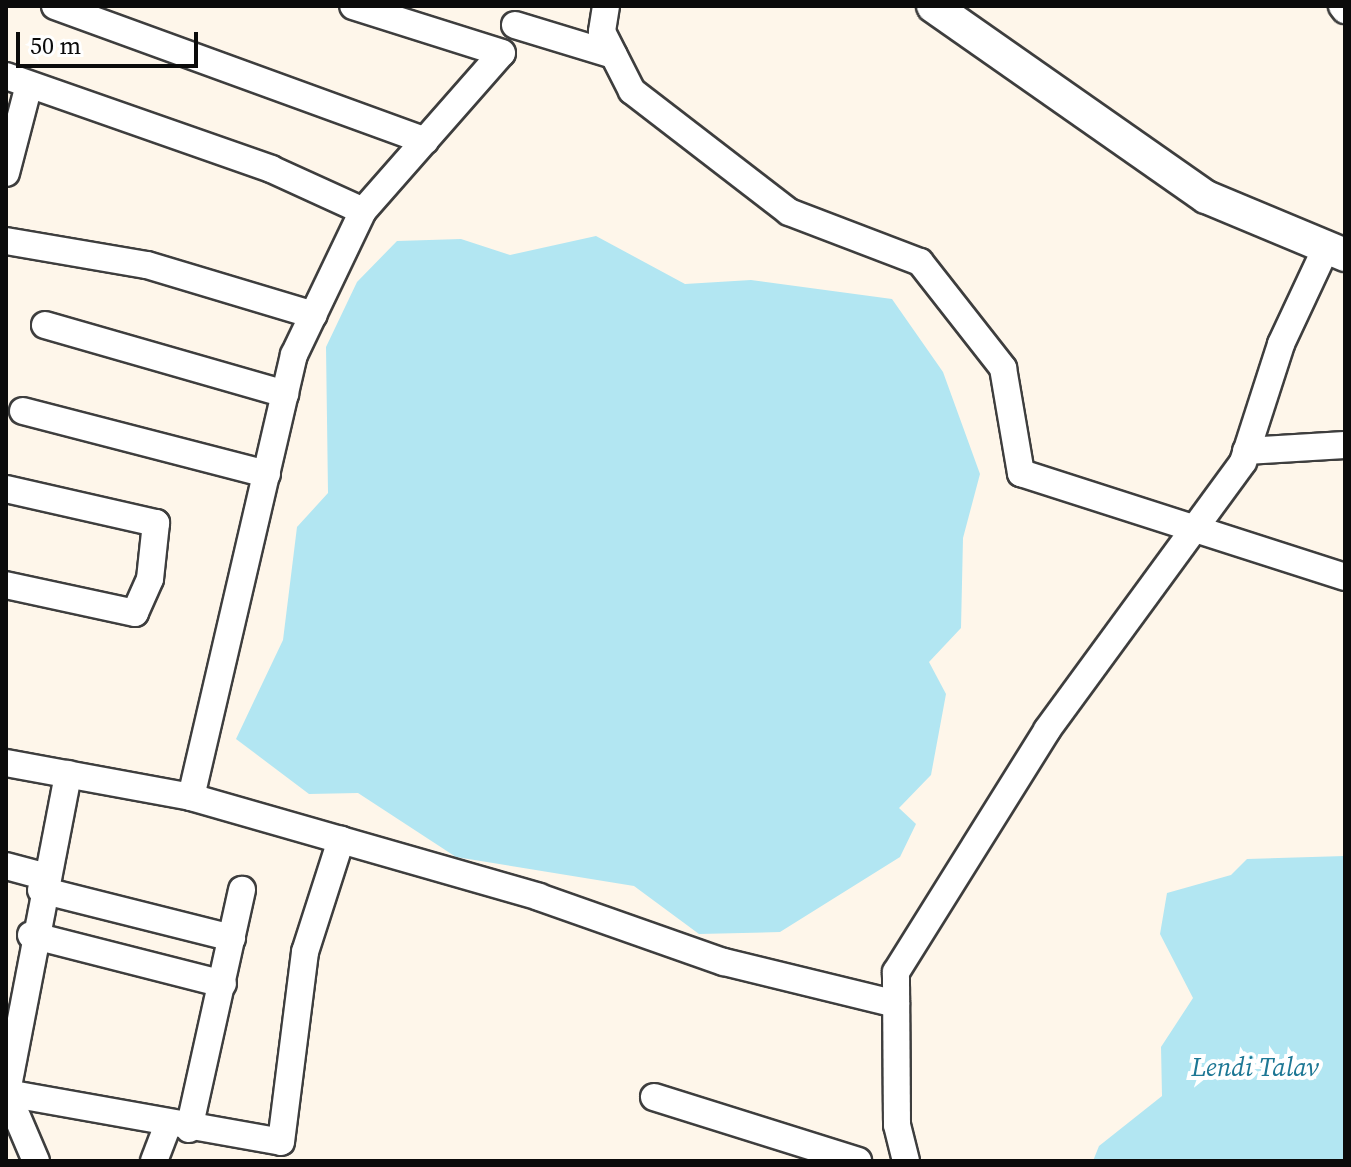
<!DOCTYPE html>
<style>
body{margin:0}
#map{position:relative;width:1351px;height:1167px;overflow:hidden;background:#fef6ea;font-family:"Source Serif 4",serif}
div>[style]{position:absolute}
.water>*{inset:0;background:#b2e6f2}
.roads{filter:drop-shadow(2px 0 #3e3e3e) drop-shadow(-2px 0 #3e3e3e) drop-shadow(0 2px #3e3e3e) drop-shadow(0 -2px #3e3e3e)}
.minor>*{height:26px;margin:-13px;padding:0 13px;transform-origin:13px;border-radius:13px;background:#fff}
.tertiary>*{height:32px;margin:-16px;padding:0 16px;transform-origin:16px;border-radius:16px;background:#fff}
span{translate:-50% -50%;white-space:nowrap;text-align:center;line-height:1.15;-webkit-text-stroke:8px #fff;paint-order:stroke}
.water-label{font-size:26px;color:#1d7794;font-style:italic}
.frame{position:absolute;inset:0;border:8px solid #0b0b0b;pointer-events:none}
.scale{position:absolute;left:16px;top:32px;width:182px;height:36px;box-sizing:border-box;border:4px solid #0b0b0b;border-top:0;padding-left:10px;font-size:24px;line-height:28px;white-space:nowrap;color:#0b0b0b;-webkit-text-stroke:6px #fff;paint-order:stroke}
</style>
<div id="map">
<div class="water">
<i style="clip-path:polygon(596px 236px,685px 284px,751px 280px,892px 299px,943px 372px,980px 474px,963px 538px,961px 628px,929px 662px,946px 694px,931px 775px,899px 808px,916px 824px,900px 857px,780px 932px,699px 934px,634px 886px,456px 857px,358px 793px,309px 794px,236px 739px,283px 640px,297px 527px,328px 493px,326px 347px,357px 282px,397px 241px,461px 239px,510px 255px)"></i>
<i style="clip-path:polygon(1345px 856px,1345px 1161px,1093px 1161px,1099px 1146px,1162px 1096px,1161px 1047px,1193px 998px,1160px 934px,1167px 893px,1231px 875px,1247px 859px)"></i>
</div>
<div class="roads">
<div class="minor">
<i style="left:55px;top:6px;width:394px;rotate:20deg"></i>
<i style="left:606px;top:6px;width:26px;rotate:99deg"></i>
<i style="left:602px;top:32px;width:66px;rotate:63deg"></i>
<i style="left:632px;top:91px;width:198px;rotate:37.6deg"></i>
<i style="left:789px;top:212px;width:140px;rotate:20.9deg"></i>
<i style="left:920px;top:262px;width:135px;rotate:51.9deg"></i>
<i style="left:1003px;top:368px;width:107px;rotate:80.3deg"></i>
<i style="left:1021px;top:473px;width:340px;rotate:17.8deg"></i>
<i style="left:1342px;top:6px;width:5px;rotate:53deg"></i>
<i style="left:515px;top:25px;width:103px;rotate:16.9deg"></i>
<i style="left:6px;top:76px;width:281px;rotate:19.3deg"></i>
<i style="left:271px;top:169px;width:101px;rotate:24.5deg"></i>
<i style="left:6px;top:173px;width:91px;rotate:-75.4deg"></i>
<i style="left:6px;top:241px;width:143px;rotate:9.7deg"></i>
<i style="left:147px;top:265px;width:174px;rotate:16.7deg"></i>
<i style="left:45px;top:325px;width:250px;rotate:16deg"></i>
<i style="left:23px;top:411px;width:252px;rotate:14.5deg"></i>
<i style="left:1246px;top:451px;width:99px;rotate:-3.5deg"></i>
<i style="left:6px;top:489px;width:154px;rotate:12.8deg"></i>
<i style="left:156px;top:523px;width:56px;rotate:96.1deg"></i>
<i style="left:150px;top:579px;width:37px;rotate:114deg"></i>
<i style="left:135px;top:613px;width:132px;rotate:-167.8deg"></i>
<i style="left:6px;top:763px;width:188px;rotate:10.4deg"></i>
<i style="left:191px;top:797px;width:454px;rotate:-76.9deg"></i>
<i style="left:294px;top:355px;width:160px;rotate:-64.4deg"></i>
<i style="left:363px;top:211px;width:210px;rotate:-48.7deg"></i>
<i style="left:502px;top:53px;width:156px;rotate:-162.5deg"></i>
<i style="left:191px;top:797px;width:362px;rotate:16deg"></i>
<i style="left:539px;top:897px;width:196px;rotate:19.4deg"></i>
<i style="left:724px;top:962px;width:177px;rotate:13.7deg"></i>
<i style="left:6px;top:866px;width:39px;rotate:15deg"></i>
<i style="left:41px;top:890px;width:197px;rotate:14.1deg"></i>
<i style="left:31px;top:935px;width:198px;rotate:14.3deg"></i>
<i style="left:7px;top:1093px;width:278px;rotate:10.1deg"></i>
<i style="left:281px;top:1142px;width:192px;rotate:-82.8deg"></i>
<i style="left:305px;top:952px;width:118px;rotate:-72.2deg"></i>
<i style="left:7px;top:1093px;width:74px;rotate:66.9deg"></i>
<i style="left:6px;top:1097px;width:329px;rotate:-79.1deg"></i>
<i style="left:654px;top:1097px;width:214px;rotate:17.4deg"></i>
<i style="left:189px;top:1129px;width:245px;rotate:-77.5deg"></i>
<i style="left:154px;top:1161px;width:40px;rotate:-69deg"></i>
<i style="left:906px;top:1161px;width:37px;rotate:-104deg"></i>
<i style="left:897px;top:1125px;width:153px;rotate:-90.4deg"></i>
<i style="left:896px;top:972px;width:285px;rotate:-58deg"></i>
<i style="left:1047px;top:730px;width:332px;rotate:-53.8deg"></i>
<i style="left:1243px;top:462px;width:124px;rotate:-72.1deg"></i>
<i style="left:1281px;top:344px;width:104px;rotate:-64.9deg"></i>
</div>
<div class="tertiary">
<i style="left:933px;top:6px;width:333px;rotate:35deg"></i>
<i style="left:1206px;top:197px;width:151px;rotate:22.6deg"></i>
</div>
</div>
<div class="water-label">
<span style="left:1255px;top:1068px">Lendi Talav</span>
</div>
<div class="frame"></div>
<div class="scale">50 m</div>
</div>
